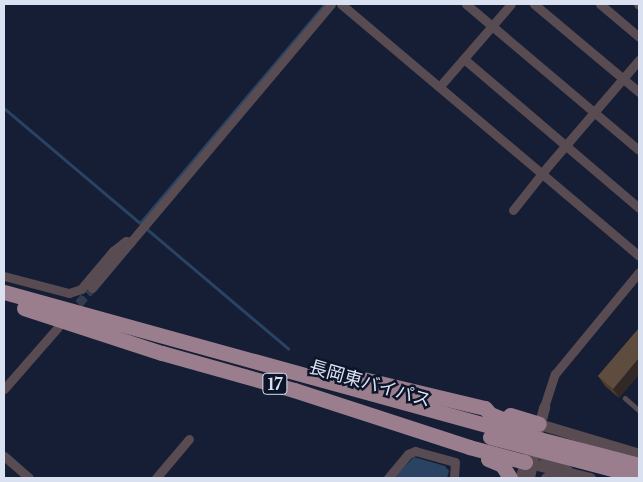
<!DOCTYPE html>
<meta charset="utf-8">
<style>
body{margin:0}
#map{position:relative;width:643px;height:482px;overflow:hidden;background:#151e35;font-family:"Libre Baskerville","Noto Sans JP",serif}
div>[style]{position:absolute}
.water>*{inset:0;background:#2a4363}
.stream>*{height:2.5px;margin:-1.25px;padding:0 1.25px;transform-origin:1.25px;border-radius:1.25px;background:#2a4363}
.minor-tunnel>*{height:9px;margin-top:-4.5px;transform-origin:0;background:repeating-linear-gradient(90deg,#333b51 0 9px,transparent 0 13.5px)}
.service>*{height:4.5px;margin:-2.25px;padding:0 2.25px;transform-origin:2.25px;border-radius:2.25px;background:#584b52}
.minor>*{height:9px;margin:-4.5px;padding:0 4.5px;transform-origin:4.5px;border-radius:4.5px;background:#584b52}
.tertiary>*{height:11px;margin:-5.5px;padding:0 5.5px;transform-origin:5.5px;border-radius:5.5px;background:#584b52}
.trunk>*{height:15px;margin:-7.5px;padding:0 7.5px;transform-origin:7.5px;border-radius:7.5px;background:#9b7e8e}
.trunk-bridge>*{height:15px;margin:-7.5px;padding:0 7.5px;transform-origin:7.5px;border-radius:7.5px;background:#9b7e8e}
.wall>*{inset:0;background:#4f3b2a}
.shaded-wall>*{inset:0;background:#322825}
.building>*{inset:0;background:#5e4d3f}
span{translate:-50% -50%;white-space:nowrap;text-align:center;line-height:1.15;-webkit-text-stroke:5px #0c152a;paint-order:stroke}
.shield-label span{padding:1px 4px;background:#0c152a;border:1px solid;border-radius:4px;-webkit-text-stroke-width:0}
.shield-label{font-size:16px;color:#dae1f1;font-weight:700}
.street-label{font-size:18px;color:#dae1f1}
.frame{position:absolute;inset:0;border:5px solid #dae1f1;pointer-events:none}
</style>
<div id="map">
<div class="water">
<i style="clip-path:polygon(414px 457px,445px 466px,449px 471px,447px 478px,393px 478px)"></i>
</div>
<div class="stream">
<i style="left:4px;top:108px;width:178px;rotate:40.2deg"></i>
<i style="left:140px;top:223px;width:287px;rotate:-49.8deg"></i>
<i style="left:147px;top:229px;width:185px;rotate:40.2deg"></i>
</div>
<div class="minor-tunnel">
<i style="left:70px;top:314px;width:34px;rotate:-50deg"></i>
</div>
<div class="service">
<i style="left:625px;top:398px;width:18px;rotate:41deg"></i>
</div>
<div class="minor">
<i style="left:341px;top:4px;width:390px;rotate:40.2deg"></i>
<i style="left:466px;top:4px;width:226px;rotate:40.2deg"></i>
<i style="left:534px;top:4px;width:137px;rotate:40deg"></i>
<i style="left:600px;top:4px;width:51px;rotate:40.2deg"></i>
<i style="left:638px;top:4px;width:1px;rotate:45deg"></i>
<i style="left:464px;top:59px;width:230px;rotate:40.4deg"></i>
<i style="left:440px;top:86px;width:108px;rotate:-49.1deg"></i>
<i style="left:513px;top:210px;width:56px;rotate:-51.5deg"></i>
<i style="left:548px;top:166px;width:140px;rotate:-49.4deg"></i>
<i style="left:4px;top:276px;width:67px;rotate:14.7deg"></i>
<i style="left:69px;top:293px;width:13px;rotate:-18deg"></i>
<i style="left:81px;top:289px;width:50px;rotate:-49.9deg"></i>
<i style="left:113px;top:251px;width:16px;rotate:-38deg"></i>
<i style="left:126px;top:241px;width:5px;rotate:11deg"></i>
<i style="left:92px;top:288px;width:371px;rotate:-49.9deg"></i>
<i style="left:4px;top:389px;width:82px;rotate:-48.9deg"></i>
<i style="left:544px;top:407px;width:35px;rotate:-72deg"></i>
<i style="left:555px;top:374px;width:132px;rotate:-50.5deg"></i>
<i style="left:4px;top:456px;width:33px;rotate:41deg"></i>
<i style="left:156px;top:478px;width:51px;rotate:-49.8deg"></i>
<i style="left:388px;top:478px;width:31px;rotate:-50deg"></i>
<i style="left:408px;top:454px;width:8px;rotate:-23deg"></i>
<i style="left:415px;top:451px;width:41px;rotate:15.4deg"></i>
<i style="left:455px;top:462px;width:16px;rotate:94deg"></i>
</div>
<div class="tertiary">
<i style="left:539px;top:424px;width:104px;rotate:16.7deg"></i>
<i style="left:538px;top:430px;width:24px;rotate:-75deg"></i>
<i style="left:537px;top:449px;width:17px;rotate:45deg"></i>
<i style="left:549px;top:461px;width:21px;rotate:28deg"></i>
<i style="left:525px;top:462px;width:67px;rotate:13.8deg"></i>
<i style="left:520px;top:478px;width:23px;rotate:-70deg"></i>
<i style="left:529px;top:478px;width:20px;rotate:-79deg"></i>
<i style="left:546px;top:478px;width:21px;rotate:-3deg"></i>
</div>
<div class="trunk">
<i style="left:4px;top:292px;width:507px;rotate:15.43deg"></i>
<i style="left:24px;top:308px;width:145px;rotate:18.1deg"></i>
<i style="left:162px;top:353px;width:137px;rotate:15.7deg"></i>
<i style="left:294px;top:390px;width:184px;rotate:18deg"></i>
<i style="left:469px;top:447px;width:58px;rotate:15deg"></i>
<i style="left:325px;top:370px;width:164px;rotate:13.4deg"></i>
<i style="left:485px;top:408px;width:8px;rotate:50deg"></i>
<i style="left:490px;top:414px;width:32px;rotate:22deg"></i>
<i style="left:520px;top:426px;width:19px;rotate:51deg"></i>
<i style="left:510px;top:415px;width:30px;rotate:17deg"></i>
<i style="left:488px;top:459px;width:15px;rotate:23deg"></i>
<i style="left:502px;top:465px;width:15px;rotate:58deg"></i>
</div>
<div class="trunk-bridge">
<i style="left:493px;top:427px;width:151px;rotate:14.6deg"></i>
<i style="left:490px;top:437px;width:154px;rotate:14.7deg"></i>
</div>
<div class="wall">
<i style="clip-path:polygon(639px 328px,619px 398px,605px 386px,598px 376px)"></i>
</div>
<div class="shaded-wall">
<i style="clip-path:polygon(639px 358px,639px 375px,619px 398px,613px 389px)"></i>
</div>
<div class="building">
<i style="clip-path:polygon(639px 328px,639px 358px,613px 389px,598px 376px)"></i>
</div>
<div class="shield-label">
<span style="left:275px;top:384px">17</span>
</div>
<div class="street-label">
<span style="left:370px;top:384px;rotate:16deg">長岡東バイパス</span>
</div>
<div class="frame"></div>
</div>
